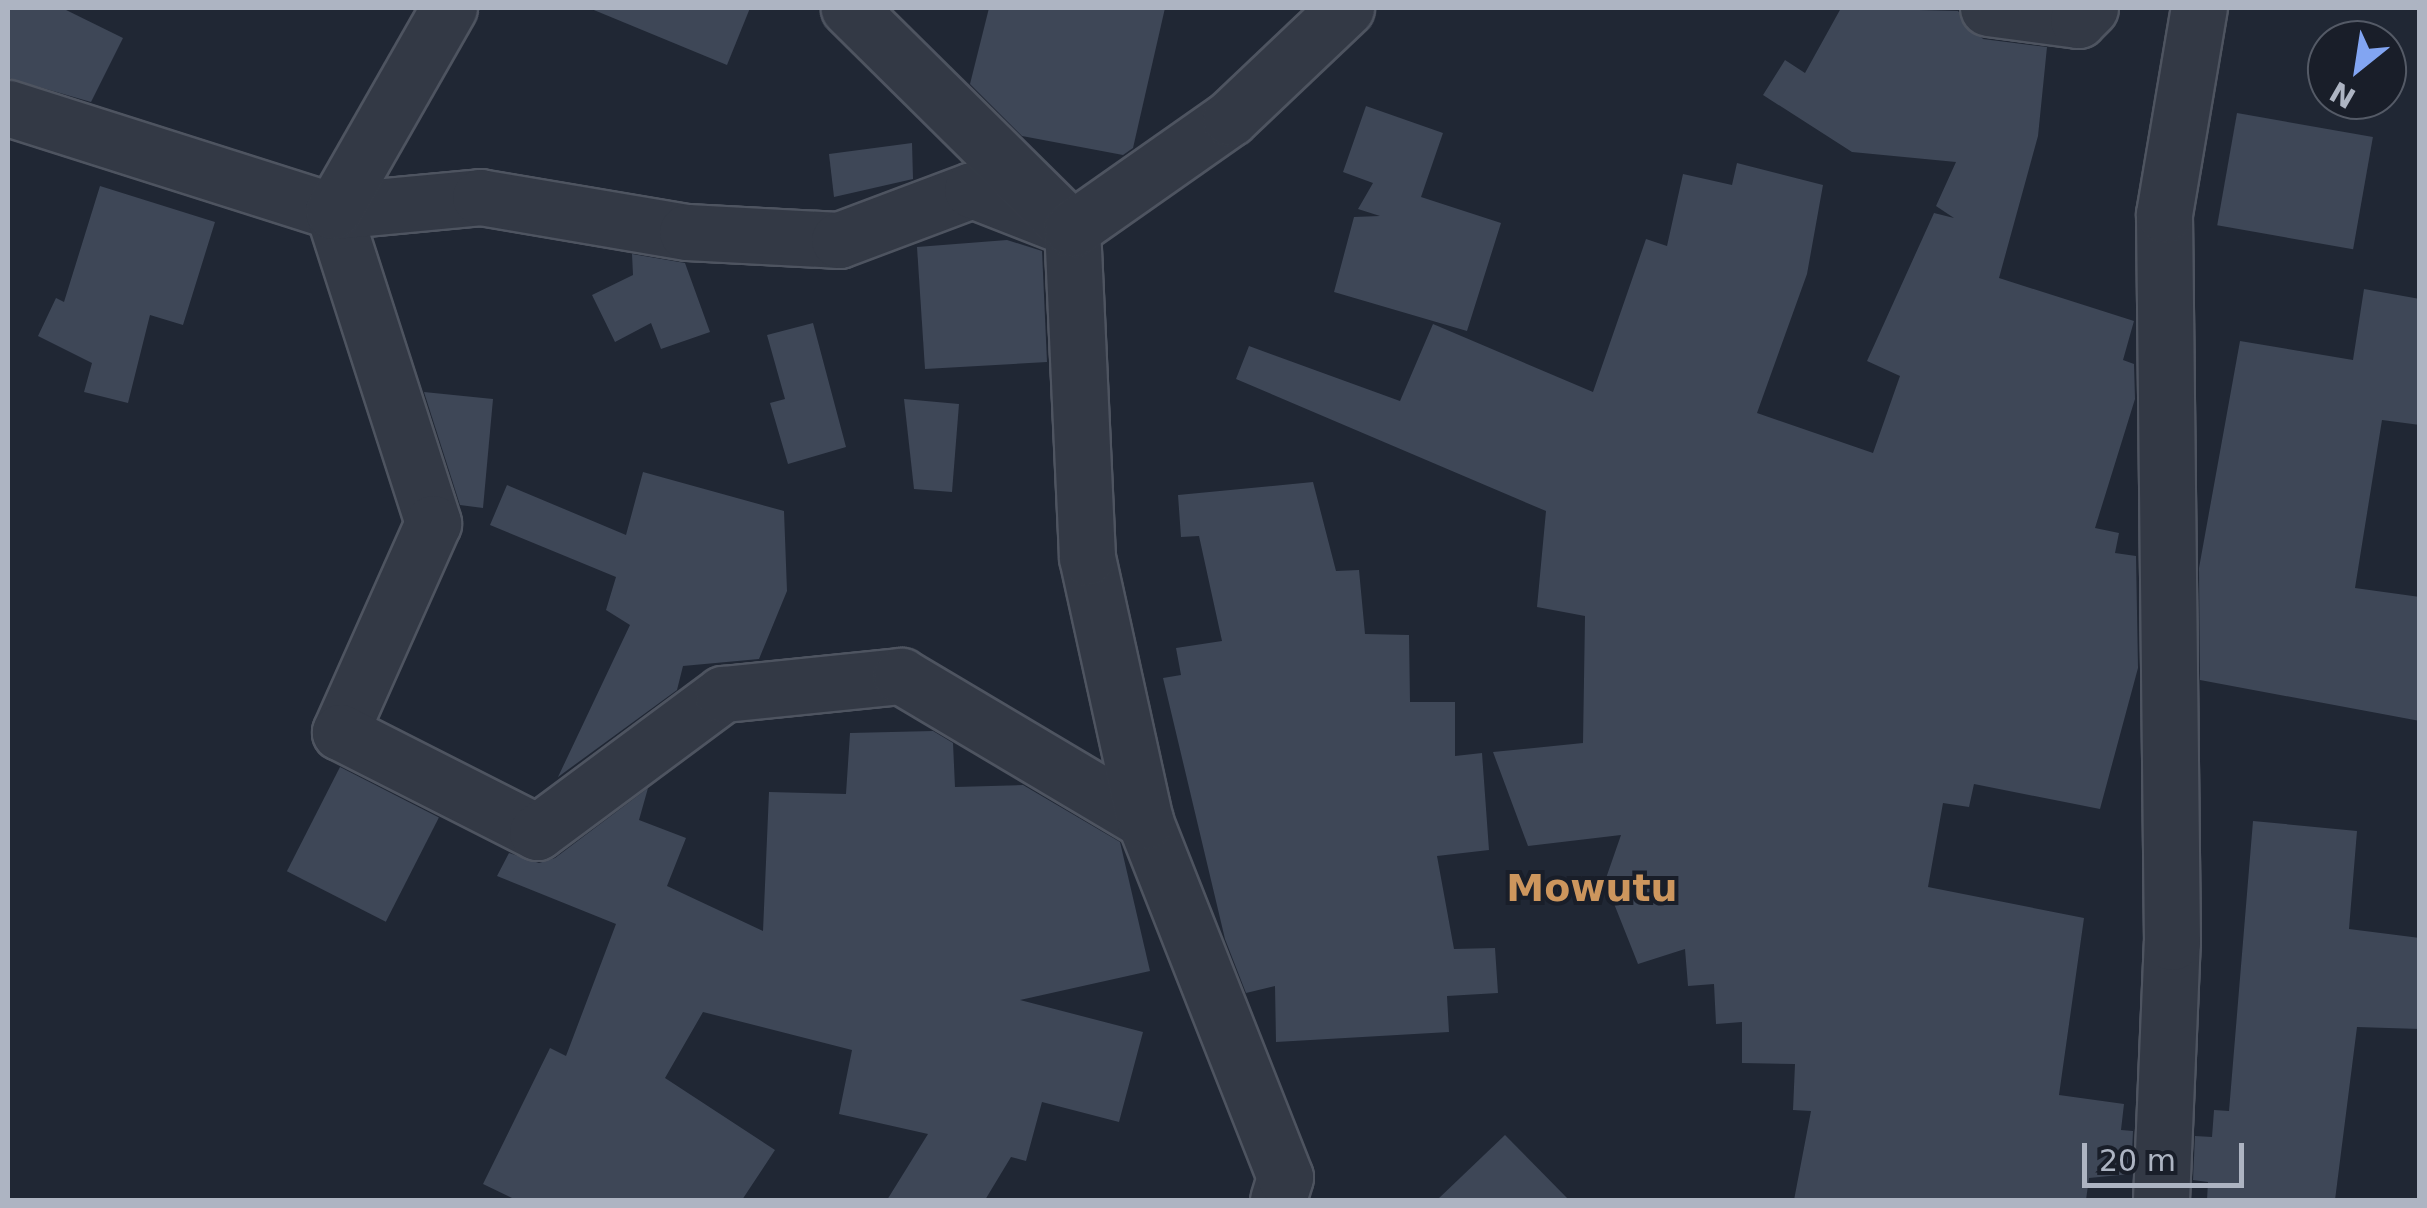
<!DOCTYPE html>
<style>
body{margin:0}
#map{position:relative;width:2427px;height:1208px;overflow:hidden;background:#202734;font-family:"DejaVu Sans",sans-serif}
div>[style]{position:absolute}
.building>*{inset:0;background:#3e4757;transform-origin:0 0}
.roads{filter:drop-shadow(2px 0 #4e5460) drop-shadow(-2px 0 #4e5460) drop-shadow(0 2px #4e5460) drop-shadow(0 -2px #4e5460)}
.street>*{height:55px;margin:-27.5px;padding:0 27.5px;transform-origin:27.5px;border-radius:27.5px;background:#333945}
span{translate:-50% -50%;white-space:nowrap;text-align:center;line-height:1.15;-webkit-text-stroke:8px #191e29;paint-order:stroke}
.quarter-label{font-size:38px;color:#cd965d;font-weight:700}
.frame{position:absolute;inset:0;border:10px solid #adb4c2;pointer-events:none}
.north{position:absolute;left:2307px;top:20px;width:100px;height:100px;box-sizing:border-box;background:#191e29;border:2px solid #545a66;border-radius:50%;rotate:210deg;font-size:28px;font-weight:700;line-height:40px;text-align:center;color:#adb4c2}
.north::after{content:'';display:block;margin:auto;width:35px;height:45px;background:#82a5f2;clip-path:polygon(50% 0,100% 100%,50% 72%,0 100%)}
.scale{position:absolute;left:2082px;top:1143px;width:162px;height:45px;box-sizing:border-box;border:5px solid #adb4c2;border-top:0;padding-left:12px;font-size:30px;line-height:35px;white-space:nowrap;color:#adb4c2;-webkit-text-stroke:8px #191e29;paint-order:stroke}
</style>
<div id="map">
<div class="building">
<i style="clip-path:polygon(8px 8px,62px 8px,123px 38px,91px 102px,8px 78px)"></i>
<i style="clip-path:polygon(589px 8px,750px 8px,727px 65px)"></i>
<i style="clip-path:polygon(989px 8px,1165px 8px,1133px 148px,1123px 155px,1022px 136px,970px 84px)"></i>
<i style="clip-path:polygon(1841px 8px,1958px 11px,1983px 39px,2047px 47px,2038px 136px,1999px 278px,2134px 321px,2123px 360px,2134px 364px,2135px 399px,2095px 528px,2119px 533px,2115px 553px,2136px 556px,2138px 668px,2100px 809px,1974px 784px,1969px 807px,1943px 803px,1928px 887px,2084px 918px,2059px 1095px,2124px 1104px,2121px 1130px,2133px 1131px,2131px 1174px,2089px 1178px,2086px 1200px,1794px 1200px,1811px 1111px,1793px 1110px,1795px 1064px,1742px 1063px,1742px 1022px,1716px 1024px,1714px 984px,1688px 986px,1685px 949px,1638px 964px,1605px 881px,1621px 835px,1528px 846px,1493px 752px,1583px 743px,1585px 616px,1537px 607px,1546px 511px,1236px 379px,1249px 346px,1400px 401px,1433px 324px,1593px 392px,1646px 239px,1667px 246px,1683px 174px,1732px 185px,1737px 163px,1823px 185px,1807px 274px,1757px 413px,1873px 453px,1900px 376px,1867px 361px,1934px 213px,1954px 218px,1936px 206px,1956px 162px,1852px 152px,1763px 95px,1785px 60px,1805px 73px)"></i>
<i style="clip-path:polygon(1366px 106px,1443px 133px,1421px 197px,1501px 223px,1467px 331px,1334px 292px,1354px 217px,1380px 216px,1358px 209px,1373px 183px,1343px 172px)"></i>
<i style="left:2237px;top:113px;width:138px;height:114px;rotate:10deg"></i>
<i style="clip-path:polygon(912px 143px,913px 179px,834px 197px,829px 154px)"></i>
<i style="clip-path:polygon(100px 186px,215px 222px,183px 325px,150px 315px,128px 403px,84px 392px,92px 363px,38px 336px,56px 298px,64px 302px)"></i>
<i style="clip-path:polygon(1007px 240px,1042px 251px,1047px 362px,925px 369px,917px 247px)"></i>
<i style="clip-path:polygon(632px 254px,685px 263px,710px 332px,661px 349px,651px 323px,615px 342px,592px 295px,633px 275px)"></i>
<i style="clip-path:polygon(2364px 289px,2420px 299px,2420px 425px,2382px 420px,2355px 588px,2420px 597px,2420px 721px,2200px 680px,2199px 568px,2240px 341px,2353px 360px)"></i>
<i style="clip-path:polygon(813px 323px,846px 447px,788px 464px,770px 403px,785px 399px,767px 335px)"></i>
<i style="clip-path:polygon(424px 392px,493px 399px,483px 508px,460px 505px)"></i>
<i style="clip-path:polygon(904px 399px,959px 404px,952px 492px,914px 489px)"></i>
<i style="clip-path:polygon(643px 472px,784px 511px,787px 591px,759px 659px,683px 666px,677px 690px,558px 777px,630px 625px,606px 610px,616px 577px,490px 525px,507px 485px,626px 535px)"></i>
<i style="clip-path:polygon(1313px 482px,1336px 571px,1359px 570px,1365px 634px,1409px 635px,1410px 702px,1455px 702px,1455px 756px,1482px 753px,1489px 850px,1437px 856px,1454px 949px,1495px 948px,1498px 993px,1447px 996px,1449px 1032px,1276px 1042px,1275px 986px,1246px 993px,1225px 939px,1163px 678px,1181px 675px,1176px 648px,1222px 641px,1199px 536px,1181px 537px,1178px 495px)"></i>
<i style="clip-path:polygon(933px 731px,953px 743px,955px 787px,1023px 785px,1120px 842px,1150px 971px,1020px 1000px,1143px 1032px,1119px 1122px,1042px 1102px,1026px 1161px,1011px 1157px,985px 1200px,887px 1200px,928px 1134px,839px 1114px,852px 1050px,703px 1012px,665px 1078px,775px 1150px,742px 1200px,516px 1200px,483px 1184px,550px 1048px,566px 1056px,616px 924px,497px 876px,509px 853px,539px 863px,555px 858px,648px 788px,639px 820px,686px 838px,667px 886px,763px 931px,769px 792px,846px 794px,850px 733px)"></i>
<i style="left:340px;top:767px;width:111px;height:117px;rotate:27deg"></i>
<i style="clip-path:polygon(2253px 821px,2357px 831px,2349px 929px,2420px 938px,2420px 1029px,2357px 1027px,2335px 1200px,2207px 1200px,2208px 1182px,2193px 1180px,2195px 1136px,2212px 1137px,2214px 1110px,2229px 1111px)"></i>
<i style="clip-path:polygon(1505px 1135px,1569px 1200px,1437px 1200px)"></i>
</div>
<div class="roads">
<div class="street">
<i style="left:1988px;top:8px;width:91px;rotate:7.6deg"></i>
<i style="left:2078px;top:20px;width:17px;rotate:-45deg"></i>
<i style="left:8px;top:108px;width:341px;rotate:17.6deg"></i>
<i style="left:333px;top:211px;width:328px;rotate:72.2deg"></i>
<i style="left:433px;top:523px;width:229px;rotate:114deg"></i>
<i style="left:340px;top:732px;width:221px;rotate:26.9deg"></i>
<i style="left:537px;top:832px;width:232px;rotate:-36.6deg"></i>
<i style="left:723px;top:694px;width:179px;rotate:-5.8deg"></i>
<i style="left:901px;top:676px;width:284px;rotate:30.7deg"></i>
<i style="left:333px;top:211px;width:148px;rotate:-5.4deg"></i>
<i style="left:480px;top:197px;width:210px;rotate:9.6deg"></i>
<i style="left:687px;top:232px;width:152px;rotate:3deg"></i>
<i style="left:839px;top:240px;width:142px;rotate:-20.6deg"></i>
<i style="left:972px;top:190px;width:107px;rotate:21.3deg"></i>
<i style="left:1072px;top:229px;width:314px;rotate:-135.3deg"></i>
<i style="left:333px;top:211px;width:234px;rotate:-60.3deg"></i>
<i style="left:1278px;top:1200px;width:24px;rotate:-73deg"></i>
<i style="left:1285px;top:1177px;width:383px;rotate:-111.5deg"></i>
<i style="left:1145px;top:821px;width:270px;rotate:-102.4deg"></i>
<i style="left:1087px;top:557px;width:328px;rotate:-92.6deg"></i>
<i style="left:1072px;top:229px;width:193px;rotate:-35.1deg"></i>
<i style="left:1230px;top:118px;width:160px;rotate:-43.5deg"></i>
<i style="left:2161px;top:1200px;width:258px;rotate:-87.6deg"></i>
<i style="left:2172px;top:942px;width:728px;rotate:-90.63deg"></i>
<i style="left:2164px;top:214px;width:209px;rotate:-80.4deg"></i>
</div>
</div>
<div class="quarter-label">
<span style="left:1592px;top:889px">Mowutu</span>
</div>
<div class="frame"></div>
<div class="north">N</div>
<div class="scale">20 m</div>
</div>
